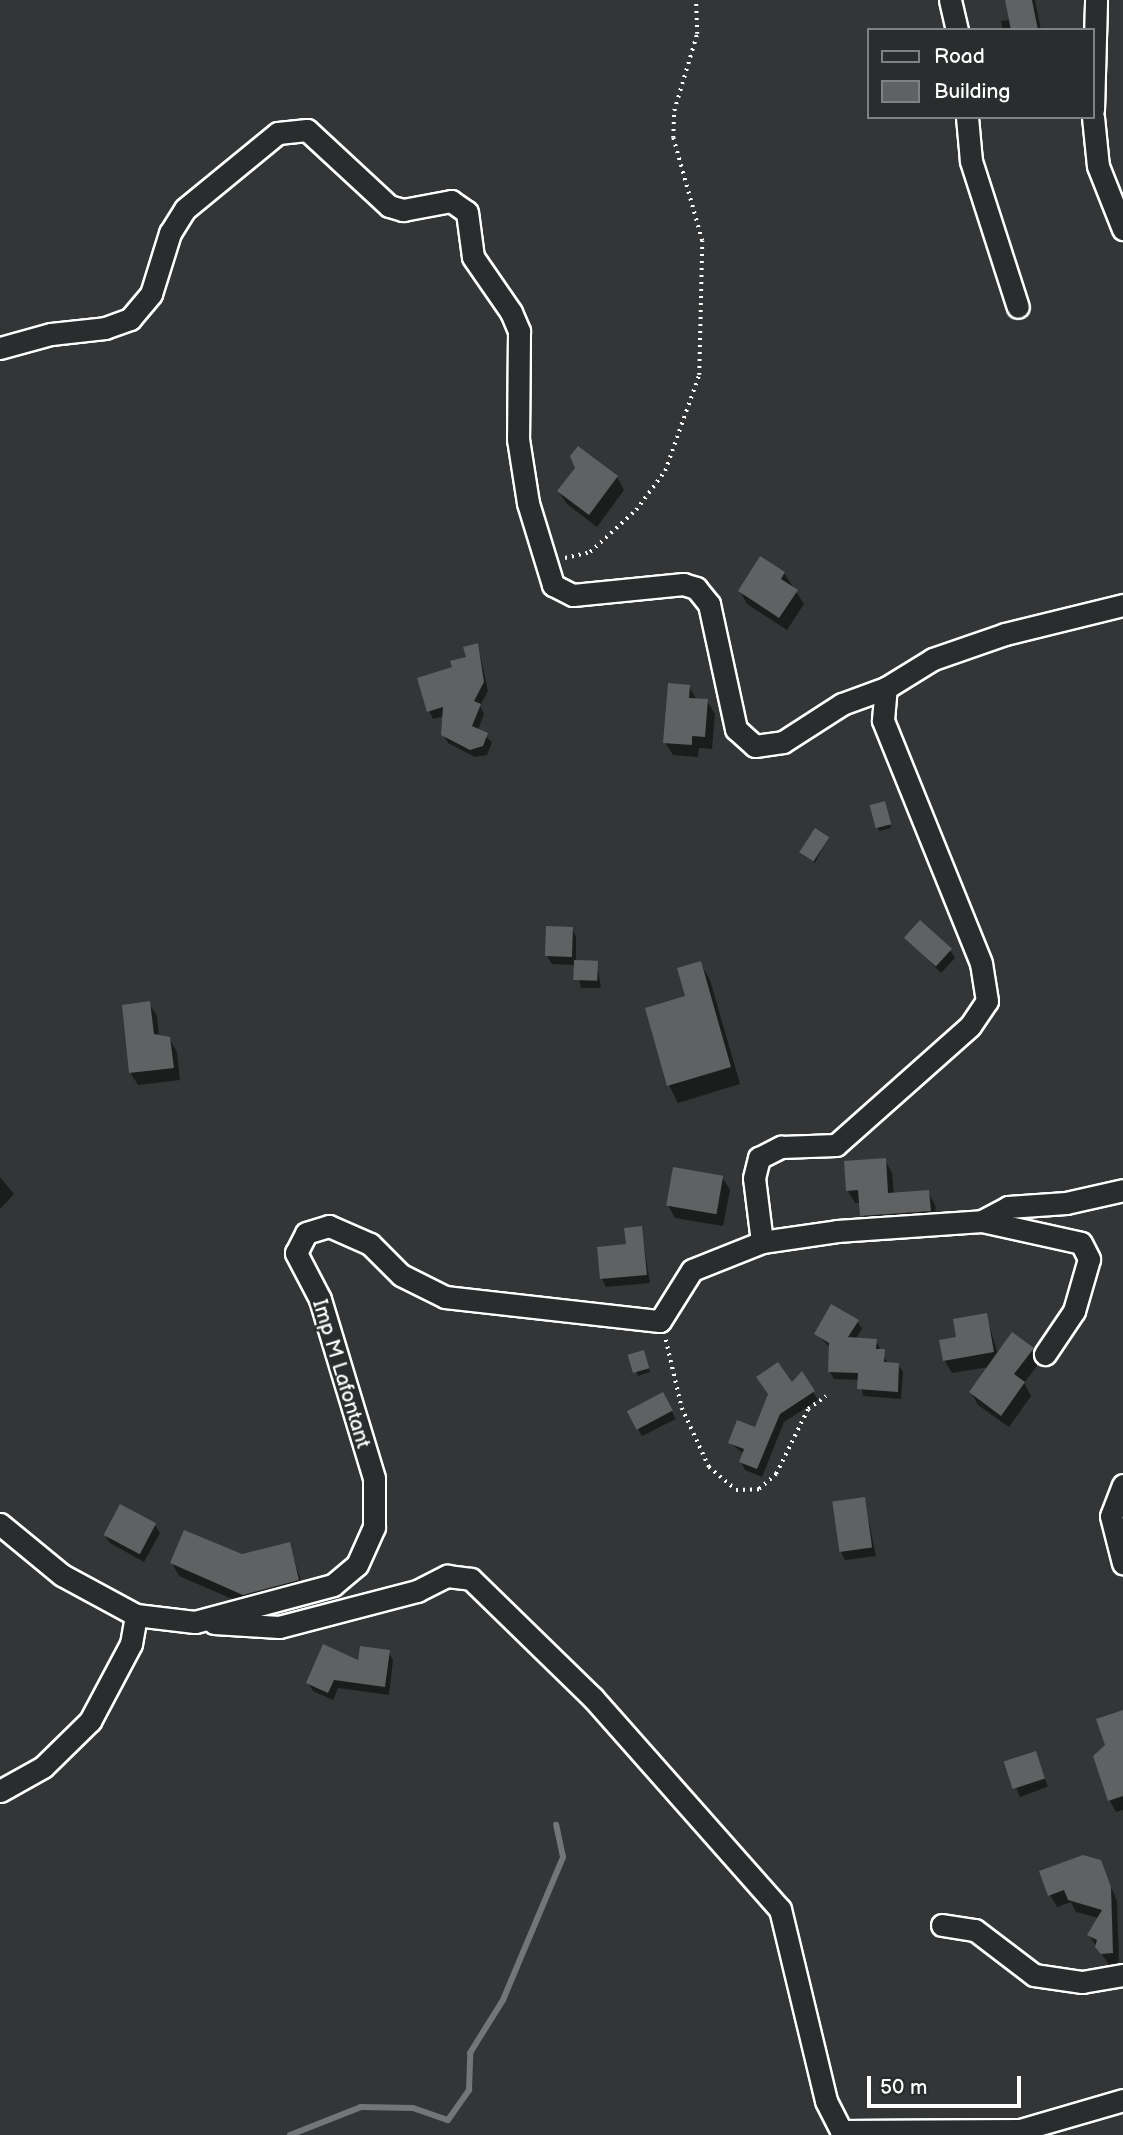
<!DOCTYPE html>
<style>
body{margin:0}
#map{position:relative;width:1123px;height:2135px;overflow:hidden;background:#333536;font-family:"Balsamiq Sans",sans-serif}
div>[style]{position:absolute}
.shadow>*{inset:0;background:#0007;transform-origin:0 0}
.stream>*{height:6px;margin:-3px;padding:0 3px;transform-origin:3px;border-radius:3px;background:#737576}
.building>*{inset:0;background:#5f6162;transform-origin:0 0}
.path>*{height:3.5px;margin-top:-1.75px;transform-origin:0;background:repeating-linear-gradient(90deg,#fff 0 2px,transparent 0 7px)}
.roads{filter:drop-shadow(2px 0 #fff) drop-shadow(-2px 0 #fff) drop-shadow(0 2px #fff) drop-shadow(0 -2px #fff)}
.minor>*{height:21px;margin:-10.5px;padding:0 10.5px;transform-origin:10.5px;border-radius:10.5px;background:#2a2d2e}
span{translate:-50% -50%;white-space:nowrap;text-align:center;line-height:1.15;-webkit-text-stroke:5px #2a2d2e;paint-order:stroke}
.street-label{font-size:21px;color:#fff}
.legend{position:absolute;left:867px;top:28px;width:228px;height:91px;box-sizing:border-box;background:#2a2d2e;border:2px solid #7f8182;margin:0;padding:9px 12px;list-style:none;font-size:21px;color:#fff}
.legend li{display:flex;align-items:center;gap:14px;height:35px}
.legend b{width:35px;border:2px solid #7f8182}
.scale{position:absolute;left:867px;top:2076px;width:154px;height:32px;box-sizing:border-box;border:4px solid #fff;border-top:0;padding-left:9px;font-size:21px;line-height:24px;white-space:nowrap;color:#fff;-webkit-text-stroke:5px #2a2d2e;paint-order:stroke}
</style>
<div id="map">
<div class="shadow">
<i style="clip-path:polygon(1007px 0,1035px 0,1041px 30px,1003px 30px,1001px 21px,1011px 20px)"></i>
<i style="clip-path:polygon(617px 477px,624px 490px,597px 527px,567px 504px,559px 492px)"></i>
<i style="clip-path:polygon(784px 573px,804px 604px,787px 630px,747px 604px,740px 591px)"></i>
<i style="clip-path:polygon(478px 645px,488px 691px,480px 706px,484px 714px,478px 730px,492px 742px,487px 755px,475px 757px,448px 743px,443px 734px,444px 716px,433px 719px,429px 711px,454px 668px)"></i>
<i style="clip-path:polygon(689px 687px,697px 700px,707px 701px,715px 714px,712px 749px,699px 748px,698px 757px,673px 755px,665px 742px)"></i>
<i style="clip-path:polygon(886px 807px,891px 828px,879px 831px,877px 827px)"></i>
<i style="clip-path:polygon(827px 839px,815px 863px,803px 855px,801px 852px)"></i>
<i style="clip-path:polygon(572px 928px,576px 937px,576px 962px,597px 963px,601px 988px,581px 988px,576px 965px,552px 964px,547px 956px)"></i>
<i style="clip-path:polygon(907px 938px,950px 950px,955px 958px,941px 973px)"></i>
<i style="clip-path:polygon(700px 963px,710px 980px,740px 1084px,678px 1103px,669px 1085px,687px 998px)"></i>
<i style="clip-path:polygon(149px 1003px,157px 1016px,159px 1037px,169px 1038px,177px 1052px,180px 1080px,138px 1085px,130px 1072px)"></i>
<i style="clip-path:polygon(885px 1160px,892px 1173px,894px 1195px,928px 1192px,935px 1205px,937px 1224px,869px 1229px,860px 1203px,855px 1203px,848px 1191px)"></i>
<i style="clip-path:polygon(0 1177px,14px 1194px,0 1209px)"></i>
<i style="clip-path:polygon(722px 1177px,730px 1190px,723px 1226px,675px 1218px,668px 1205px)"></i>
<i style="clip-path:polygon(641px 1228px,650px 1283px,606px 1287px,602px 1279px)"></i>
<i style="clip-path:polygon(986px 1315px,998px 1354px,1032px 1349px,1040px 1362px,1024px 1383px,1031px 1396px,1009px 1427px,978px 1405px,971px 1392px,989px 1367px,952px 1373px,945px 1361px,958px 1339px)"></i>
<i style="clip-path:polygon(857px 1321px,862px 1329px,855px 1340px,876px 1341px,888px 1364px,898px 1365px,903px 1372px,901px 1399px,863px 1396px,860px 1380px,834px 1379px,830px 1372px,831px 1348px,816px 1334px)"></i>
<i style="clip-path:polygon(645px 1356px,650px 1372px,638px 1376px,631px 1357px)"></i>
<i style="clip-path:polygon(801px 1374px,818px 1400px,784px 1422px,762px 1477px,745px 1470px,741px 1462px,744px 1454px,730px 1443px,756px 1430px,770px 1395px,792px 1385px)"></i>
<i style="left:663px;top:1394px;width:28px;height:38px;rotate:63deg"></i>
<i style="clip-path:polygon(864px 1499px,876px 1556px,845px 1560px,841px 1552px)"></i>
<i style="clip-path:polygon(155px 1525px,160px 1533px,144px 1562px,110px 1543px,105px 1535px)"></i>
<i style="clip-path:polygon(289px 1544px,305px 1593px,251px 1607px,179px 1576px,172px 1563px,241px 1556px)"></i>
<i style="clip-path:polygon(388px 1651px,393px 1660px,389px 1695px,338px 1688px,333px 1700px,313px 1691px,308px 1683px)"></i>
<i style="clip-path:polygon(1123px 1715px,1123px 1810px,1116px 1812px,1109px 1799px,1107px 1745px)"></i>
<i style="left:1035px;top:1753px;width:36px;height:30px;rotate:69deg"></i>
<i style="clip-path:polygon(1100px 1861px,1117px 1901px,1119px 1964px,1109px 1965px,1089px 1935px,1099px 1918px,1076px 1912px,1071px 1902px,1057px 1907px,1050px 1895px)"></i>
</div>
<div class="stream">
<i style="left:290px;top:2135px;width:76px;rotate:-21.5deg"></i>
<i style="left:361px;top:2107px;width:52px;rotate:1.1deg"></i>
<i style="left:413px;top:2108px;width:37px;rotate:19deg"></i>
<i style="left:448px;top:2120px;width:37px;rotate:-55deg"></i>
<i style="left:469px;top:2090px;width:37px;rotate:-88deg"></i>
<i style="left:470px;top:2053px;width:62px;rotate:-58.1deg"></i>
<i style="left:503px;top:2000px;width:155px;rotate:-67.2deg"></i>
<i style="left:563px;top:1857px;width:33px;rotate:-102deg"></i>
</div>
<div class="building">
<i style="clip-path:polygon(1005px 0,1032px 0,1038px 30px,1011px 30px)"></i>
<i style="clip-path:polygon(578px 446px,618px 476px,589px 515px,557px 491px,575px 468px,570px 456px)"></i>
<i style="clip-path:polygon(760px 556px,785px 572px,781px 579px,798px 590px,779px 618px,738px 591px)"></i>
<i style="clip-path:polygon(478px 643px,484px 682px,474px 701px,481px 704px,472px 726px,488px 733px,483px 746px,470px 750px,441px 735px,443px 707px,427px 712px,417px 678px,452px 667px,450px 661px,466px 657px,463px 647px)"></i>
<i style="clip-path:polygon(668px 683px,690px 685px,689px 698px,708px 699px,705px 737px,692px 736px,692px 745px,663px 743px)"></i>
<i style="left:885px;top:801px;width:24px;height:16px;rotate:75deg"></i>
<i style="left:815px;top:828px;width:17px;height:29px;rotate:33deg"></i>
<i style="left:920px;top:920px;width:43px;height:24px;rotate:42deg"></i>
<i style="left:546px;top:926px;width:27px;height:30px;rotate:2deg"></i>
<i style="left:574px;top:960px;width:24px;height:20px;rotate:2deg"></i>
<i style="clip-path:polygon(701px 961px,731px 1067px,667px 1086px,645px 1008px,685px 996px,677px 968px)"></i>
<i style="clip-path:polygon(150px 1001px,154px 1034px,170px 1037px,174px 1068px,129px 1073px,122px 1005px)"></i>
<i style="clip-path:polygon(886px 1158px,888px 1193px,929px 1190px,931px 1211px,860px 1216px,858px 1190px,846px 1191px,844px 1161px)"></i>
<i style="left:673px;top:1167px;width:51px;height:39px;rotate:10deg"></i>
<i style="clip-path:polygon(642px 1226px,647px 1275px,600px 1279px,597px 1247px,626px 1244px,624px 1228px)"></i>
<i style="clip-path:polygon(831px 1304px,859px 1320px,848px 1337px,877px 1339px,876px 1349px,885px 1349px,884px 1362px,899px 1363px,898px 1392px,857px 1389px,858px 1373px,828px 1372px,829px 1343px,814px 1334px)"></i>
<i style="clip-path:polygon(987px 1313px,994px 1352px,943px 1361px,939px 1340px,956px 1337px,953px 1319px)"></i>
<i style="clip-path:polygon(1012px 1332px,1034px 1348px,1014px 1374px,1025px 1382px,1001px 1416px,969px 1392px)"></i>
<i style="left:644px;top:1350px;width:19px;height:17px;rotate:74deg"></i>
<i style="clip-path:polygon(778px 1362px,792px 1382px,802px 1371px,815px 1391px,780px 1414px,757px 1469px,739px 1462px,744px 1449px,728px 1443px,737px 1420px,755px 1427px,768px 1394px,756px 1377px)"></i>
<i style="left:663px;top:1392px;width:21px;height:41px;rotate:62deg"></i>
<i style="left:865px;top:1497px;width:51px;height:33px;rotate:82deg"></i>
<i style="left:120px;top:1504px;width:41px;height:35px;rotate:28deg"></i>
<i style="clip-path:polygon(184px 1530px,242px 1554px,290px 1542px,299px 1580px,243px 1595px,170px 1563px)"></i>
<i style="clip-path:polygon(323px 1644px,358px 1660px,360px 1646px,390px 1650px,385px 1687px,334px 1680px,328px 1693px,306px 1683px)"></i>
<i style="clip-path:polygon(1123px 1710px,1123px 1796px,1108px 1801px,1093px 1756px,1105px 1745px,1096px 1719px)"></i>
<i style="left:1036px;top:1751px;width:29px;height:34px;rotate:72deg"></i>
<i style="clip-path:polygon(1083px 1855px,1101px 1860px,1111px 1887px,1113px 1953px,1101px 1954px,1095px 1947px,1097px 1940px,1087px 1935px,1102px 1910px,1068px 1900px,1064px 1890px,1048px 1896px,1039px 1871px)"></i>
</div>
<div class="path">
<i style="left:565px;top:558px;width:26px;rotate:-13deg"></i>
<i style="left:590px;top:552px;width:62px;rotate:-42.4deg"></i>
<i style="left:636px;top:510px;width:49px;rotate:-53.4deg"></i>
<i style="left:665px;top:471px;width:102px;rotate:-70.5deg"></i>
<i style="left:699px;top:375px;width:134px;rotate:-88.7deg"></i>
<i style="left:702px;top:241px;width:107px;rotate:-105.7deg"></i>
<i style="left:673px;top:138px;width:27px;rotate:-88deg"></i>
<i style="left:674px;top:111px;width:80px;rotate:-73.4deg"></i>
<i style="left:697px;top:34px;width:34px;rotate:-92deg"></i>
<i style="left:666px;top:1340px;width:70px;rotate:76.8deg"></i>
<i style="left:682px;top:1408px;width:65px;rotate:65.4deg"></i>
<i style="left:709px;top:1467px;width:35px;rotate:40deg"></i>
<i style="left:736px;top:1490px;width:23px;rotate:-2deg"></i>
<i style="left:759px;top:1489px;width:23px;rotate:-41deg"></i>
<i style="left:776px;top:1474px;width:72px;rotate:-63.8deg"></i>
<i style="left:808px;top:1409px;width:22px;rotate:-36deg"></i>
</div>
<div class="roads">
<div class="minor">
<i style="left:950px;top:0;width:31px;rotate:77deg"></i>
<i style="left:1093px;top:110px;width:110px;rotate:-88.4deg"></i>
<i style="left:967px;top:117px;width:44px;rotate:84.8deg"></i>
<i style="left:971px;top:161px;width:153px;rotate:72.2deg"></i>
<i style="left:1093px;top:117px;width:49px;rotate:84.2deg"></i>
<i style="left:1098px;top:166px;width:68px;rotate:68.4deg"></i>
<i style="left:0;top:348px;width:53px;rotate:-15.4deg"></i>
<i style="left:51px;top:334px;width:54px;rotate:-6.3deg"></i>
<i style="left:105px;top:328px;width:27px;rotate:-20deg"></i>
<i style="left:130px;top:319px;width:33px;rotate:-50deg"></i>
<i style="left:151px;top:294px;width:64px;rotate:-72.7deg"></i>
<i style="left:170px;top:233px;width:28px;rotate:-58deg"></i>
<i style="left:185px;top:209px;width:120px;rotate:-39.3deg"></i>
<i style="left:278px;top:133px;width:29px;rotate:-6deg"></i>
<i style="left:307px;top:130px;width:112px;rotate:42.8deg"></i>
<i style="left:389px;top:206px;width:15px;rotate:16deg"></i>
<i style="left:403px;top:210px;width:49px;rotate:-10.6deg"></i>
<i style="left:451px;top:201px;width:19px;rotate:35deg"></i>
<i style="left:467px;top:212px;width:45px;rotate:82.4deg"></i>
<i style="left:473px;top:257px;width:67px;rotate:55.4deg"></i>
<i style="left:511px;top:312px;width:21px;rotate:67deg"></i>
<i style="left:519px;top:331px;width:108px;rotate:90.5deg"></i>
<i style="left:518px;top:439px;width:65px;rotate:81.1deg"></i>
<i style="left:528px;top:503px;width:86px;rotate:73deg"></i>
<i style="left:553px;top:585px;width:22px;rotate:27deg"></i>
<i style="left:573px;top:595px;width:111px;rotate:-5.7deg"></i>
<i style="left:683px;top:584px;width:14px;rotate:17deg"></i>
<i style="left:696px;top:588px;width:21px;rotate:51deg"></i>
<i style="left:709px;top:604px;width:128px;rotate:77.8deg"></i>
<i style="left:736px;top:729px;width:25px;rotate:42deg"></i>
<i style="left:755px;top:746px;width:28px;rotate:-8deg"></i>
<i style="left:783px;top:742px;width:70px;rotate:-32.8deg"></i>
<i style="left:842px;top:704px;width:47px;rotate:-20deg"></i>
<i style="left:982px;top:1221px;width:101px;rotate:12.5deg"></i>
<i style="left:1081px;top:1243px;width:18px;rotate:63deg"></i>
<i style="left:1089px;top:1259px;width:54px;rotate:106.1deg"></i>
<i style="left:1074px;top:1311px;width:52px;rotate:124deg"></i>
<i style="left:762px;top:1242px;width:64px;rotate:-97.1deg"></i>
<i style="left:754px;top:1178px;width:21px;rotate:-76deg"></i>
<i style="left:759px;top:1158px;width:25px;rotate:-27deg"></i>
<i style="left:781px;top:1147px;width:55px;rotate:-2.1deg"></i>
<i style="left:836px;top:1145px;width:179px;rotate:-41.6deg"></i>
<i style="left:970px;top:1026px;width:30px;rotate:-56deg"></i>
<i style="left:987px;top:1001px;width:38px;rotate:-99deg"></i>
<i style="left:981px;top:963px;width:262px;rotate:-112deg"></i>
<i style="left:883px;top:720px;width:32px;rotate:-85deg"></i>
<i style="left:886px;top:688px;width:55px;rotate:-31.7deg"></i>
<i style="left:933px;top:659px;width:76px;rotate:-19.1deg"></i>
<i style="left:1005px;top:634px;width:122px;rotate:-13.8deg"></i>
<i style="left:1123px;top:1485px;width:33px;rotate:111deg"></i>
<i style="left:1111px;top:1516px;width:49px;rotate:75.7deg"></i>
<i style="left:0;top:1524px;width:80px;rotate:39.4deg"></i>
<i style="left:62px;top:1575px;width:84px;rotate:28.4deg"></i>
<i style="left:214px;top:1623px;width:65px;rotate:3.5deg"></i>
<i style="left:279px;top:1627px;width:143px;rotate:-14.6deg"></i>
<i style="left:417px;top:1591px;width:34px;rotate:-27deg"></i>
<i style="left:447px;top:1576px;width:24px;rotate:7deg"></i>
<i style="left:471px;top:1579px;width:170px;rotate:44.3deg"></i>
<i style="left:593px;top:1698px;width:282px;rotate:48.5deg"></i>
<i style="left:780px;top:1909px;width:197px;rotate:76.5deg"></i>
<i style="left:826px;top:2101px;width:34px;rotate:63deg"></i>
<i style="left:841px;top:2131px;width:179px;rotate:-0.3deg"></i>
<i style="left:1020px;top:2130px;width:107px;rotate:-16.2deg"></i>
<i style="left:0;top:1791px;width:49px;rotate:-29.2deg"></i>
<i style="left:43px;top:1767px;width:66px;rotate:-44.4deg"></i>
<i style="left:90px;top:1721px;width:87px;rotate:-62deg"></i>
<i style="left:131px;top:1644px;width:29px;rotate:-80deg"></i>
<i style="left:136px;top:1615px;width:59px;rotate:6.8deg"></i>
<i style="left:195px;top:1622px;width:143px;rotate:-15deg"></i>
<i style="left:333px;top:1585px;width:31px;rotate:-40deg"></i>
<i style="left:357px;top:1565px;width:42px;rotate:-65.9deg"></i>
<i style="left:374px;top:1527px;width:49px;rotate:-90deg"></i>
<i style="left:374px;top:1478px;width:187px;rotate:-106.8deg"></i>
<i style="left:320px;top:1299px;width:52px;rotate:-117.6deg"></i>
<i style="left:296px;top:1253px;width:22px;rotate:-63deg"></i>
<i style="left:306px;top:1233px;width:24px;rotate:-17deg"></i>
<i style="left:329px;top:1226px;width:45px;rotate:23.7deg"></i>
<i style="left:370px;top:1244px;width:44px;rotate:45deg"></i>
<i style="left:401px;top:1275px;width:49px;rotate:26.6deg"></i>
<i style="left:445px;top:1297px;width:216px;rotate:6.4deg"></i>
<i style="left:660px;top:1321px;width:60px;rotate:-57.9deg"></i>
<i style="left:692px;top:1270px;width:75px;rotate:-21.8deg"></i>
<i style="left:762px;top:1242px;width:76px;rotate:-8.3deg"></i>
<i style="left:837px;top:1231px;width:145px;rotate:-3.9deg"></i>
<i style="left:982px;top:1221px;width:30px;rotate:-28deg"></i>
<i style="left:1008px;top:1207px;width:58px;rotate:-3.9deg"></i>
<i style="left:1066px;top:1203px;width:58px;rotate:-12.8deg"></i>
<i style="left:942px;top:1925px;width:33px;rotate:9deg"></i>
<i style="left:975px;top:1930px;width:74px;rotate:37.3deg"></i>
<i style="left:1034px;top:1975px;width:49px;rotate:8.3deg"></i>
<i style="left:1082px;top:1982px;width:42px;rotate:-9.7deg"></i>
</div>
</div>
<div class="street-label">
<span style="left:341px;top:1374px;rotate:73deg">Imp M Lafontant</span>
</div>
<ul class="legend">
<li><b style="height:9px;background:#2a2d2e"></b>Road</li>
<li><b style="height:19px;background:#5f6162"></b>Building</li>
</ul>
<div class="scale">50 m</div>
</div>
